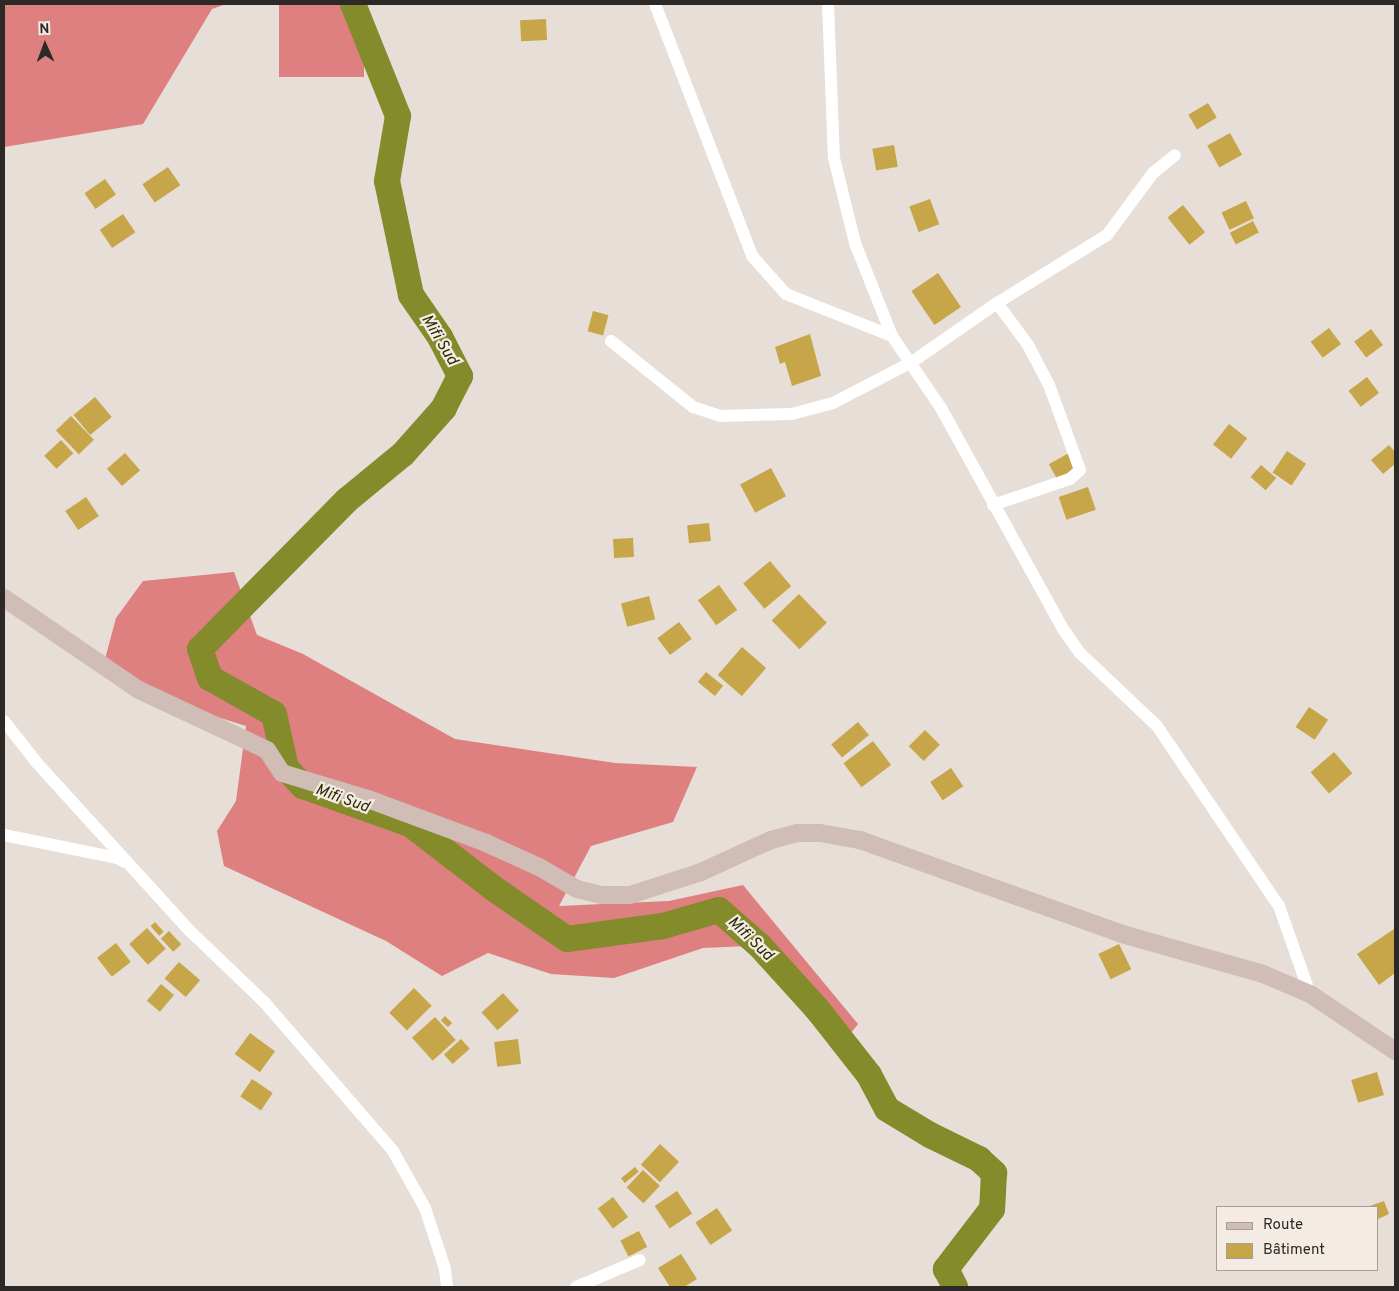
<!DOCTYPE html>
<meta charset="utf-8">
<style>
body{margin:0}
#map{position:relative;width:1399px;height:1291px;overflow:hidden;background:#e6ded7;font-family:Overpass,sans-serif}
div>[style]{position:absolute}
.forest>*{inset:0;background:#de7f80;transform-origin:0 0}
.river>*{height:26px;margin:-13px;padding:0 13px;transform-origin:13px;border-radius:13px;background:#838b2b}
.building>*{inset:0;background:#c6a649;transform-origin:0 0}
.street>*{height:12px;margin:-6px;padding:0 6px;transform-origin:6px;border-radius:6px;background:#fff}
.secondary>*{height:18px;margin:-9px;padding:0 9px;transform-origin:9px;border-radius:9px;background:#cfbdb6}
span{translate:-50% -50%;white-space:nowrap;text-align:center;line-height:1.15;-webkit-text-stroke:4.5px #f4ece4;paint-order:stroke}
.water-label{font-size:16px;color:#292c03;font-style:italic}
.frame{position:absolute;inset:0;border:5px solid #2c2926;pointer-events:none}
.legend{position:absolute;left:1216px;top:1206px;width:162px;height:65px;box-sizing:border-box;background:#f4ece4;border:1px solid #a49e98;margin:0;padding:6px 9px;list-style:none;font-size:15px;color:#2c2926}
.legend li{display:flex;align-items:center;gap:10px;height:25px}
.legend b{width:25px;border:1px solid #a49e98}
.north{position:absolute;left:20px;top:20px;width:50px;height:50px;-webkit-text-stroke:4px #f4ece4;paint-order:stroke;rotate:358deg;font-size:14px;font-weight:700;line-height:20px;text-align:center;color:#2c2926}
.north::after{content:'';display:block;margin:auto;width:18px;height:22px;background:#2c2926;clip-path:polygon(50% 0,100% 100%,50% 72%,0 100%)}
</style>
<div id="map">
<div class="forest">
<i style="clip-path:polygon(4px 4px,226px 4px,212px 9px,143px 124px,4px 147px)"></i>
<i style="left:279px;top:4px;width:85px;height:73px"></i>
<i style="clip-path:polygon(234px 572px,257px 635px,303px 654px,455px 739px,615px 763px,697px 767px,673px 822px,591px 846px,559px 906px,669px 901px,743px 885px,858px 1024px,836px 1052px,748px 946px,703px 948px,614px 978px,551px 974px,488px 953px,442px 976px,386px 941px,224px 866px,217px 831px,236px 801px,246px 726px,173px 703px,105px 659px,116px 618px,143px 581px)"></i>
</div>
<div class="river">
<i style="left:353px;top:4px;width:121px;rotate:68.1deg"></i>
<i style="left:398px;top:116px;width:66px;rotate:99.6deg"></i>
<i style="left:387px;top:181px;width:116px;rotate:78.1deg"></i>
<i style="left:411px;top:295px;width:51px;rotate:55.4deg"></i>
<i style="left:440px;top:337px;width:44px;rotate:62.9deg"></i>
<i style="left:460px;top:376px;width:36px;rotate:117deg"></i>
<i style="left:444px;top:408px;width:62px;rotate:131.7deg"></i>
<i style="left:403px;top:454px;width:72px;rotate:140.6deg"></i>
<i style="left:347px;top:500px;width:209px;rotate:134.6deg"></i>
<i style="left:200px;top:649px;width:31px;rotate:71deg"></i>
<i style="left:210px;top:678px;width:73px;rotate:29.4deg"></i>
<i style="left:274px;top:714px;width:55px;rotate:77.5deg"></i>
<i style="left:286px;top:768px;width:25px;rotate:47deg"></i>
<i style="left:303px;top:786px;width:114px;rotate:19.6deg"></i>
<i style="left:410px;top:824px;width:105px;rotate:37.6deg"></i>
<i style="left:493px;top:888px;width:90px;rotate:34.6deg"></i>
<i style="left:567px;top:939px;width:97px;rotate:-7.7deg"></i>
<i style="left:663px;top:926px;width:58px;rotate:-15.9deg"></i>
<i style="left:719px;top:910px;width:55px;rotate:41.3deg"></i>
<i style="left:760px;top:946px;width:86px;rotate:47.8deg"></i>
<i style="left:818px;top:1010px;width:83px;rotate:51.9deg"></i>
<i style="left:869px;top:1075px;width:38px;rotate:62deg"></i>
<i style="left:887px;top:1109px;width:50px;rotate:31.2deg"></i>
<i style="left:930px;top:1135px;width:55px;rotate:26.1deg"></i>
<i style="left:979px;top:1159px;width:21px;rotate:43deg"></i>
<i style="left:994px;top:1173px;width:36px;rotate:93deg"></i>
<i style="left:992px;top:1209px;width:76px;rotate:127.5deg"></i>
<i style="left:946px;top:1269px;width:20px;rotate:63deg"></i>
</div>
<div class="building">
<i style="left:546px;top:19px;width:21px;height:26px;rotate:87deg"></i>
<i style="left:1208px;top:103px;width:17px;height:23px;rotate:59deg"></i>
<i style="left:1230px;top:133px;width:25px;height:26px;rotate:61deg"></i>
<i style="left:894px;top:145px;width:22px;height:22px;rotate:80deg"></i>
<i style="left:168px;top:167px;width:22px;height:31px;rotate:56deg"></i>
<i style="left:105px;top:179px;width:19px;height:25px;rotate:55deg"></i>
<i style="left:930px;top:199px;width:27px;height:22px;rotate:70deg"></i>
<i style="left:1246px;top:201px;width:19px;height:27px;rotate:65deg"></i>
<i style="left:1183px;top:205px;width:35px;height:20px;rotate:51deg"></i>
<i style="left:123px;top:214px;width:22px;height:28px;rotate:56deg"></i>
<i style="left:1253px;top:221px;width:13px;height:26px;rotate:63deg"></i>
<i style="left:938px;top:273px;width:41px;height:32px;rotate:56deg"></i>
<i style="left:593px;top:311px;width:16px;height:21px;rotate:15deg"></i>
<i style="left:1329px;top:328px;width:20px;height:23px;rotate:53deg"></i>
<i style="left:1371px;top:329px;width:20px;height:21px;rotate:53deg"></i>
<i style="clip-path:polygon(810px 334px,821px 376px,792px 386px,785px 362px,780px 364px,775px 347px)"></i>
<i style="left:1367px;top:377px;width:20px;height:23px;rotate:53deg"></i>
<i style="left:95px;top:397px;width:26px;height:28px;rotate:50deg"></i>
<i style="left:71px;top:416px;width:33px;height:21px;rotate:46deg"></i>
<i style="left:1229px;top:424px;width:23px;height:26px;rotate:38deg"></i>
<i style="left:61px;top:440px;width:18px;height:23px;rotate:47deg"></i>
<i style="clip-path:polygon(1389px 445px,1395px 452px,1395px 464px,1383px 474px,1371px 460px)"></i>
<i style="left:1287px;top:451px;width:23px;height:26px;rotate:34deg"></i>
<i style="left:125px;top:453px;width:23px;height:24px;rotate:49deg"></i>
<i style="left:1069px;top:453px;width:18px;height:23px;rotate:61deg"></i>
<i style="left:1261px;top:465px;width:20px;height:16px;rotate:41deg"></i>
<i style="left:771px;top:468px;width:32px;height:35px;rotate:62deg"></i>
<i style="left:1088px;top:487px;width:24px;height:31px;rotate:71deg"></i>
<i style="left:86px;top:497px;width:23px;height:25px;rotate:56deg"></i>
<i style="left:709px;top:523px;width:18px;height:22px;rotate:84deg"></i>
<i style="left:633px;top:538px;width:19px;height:20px;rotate:87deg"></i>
<i style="left:770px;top:561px;width:33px;height:35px;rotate:50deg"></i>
<i style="left:719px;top:585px;width:31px;height:26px;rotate:54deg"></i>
<i style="left:799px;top:594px;width:40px;height:38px;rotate:46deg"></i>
<i style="left:649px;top:596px;width:24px;height:29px;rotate:75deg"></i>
<i style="left:679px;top:622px;width:21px;height:27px;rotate:53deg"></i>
<i style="left:742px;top:647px;width:32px;height:37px;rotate:41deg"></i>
<i style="left:706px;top:672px;width:22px;height:13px;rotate:39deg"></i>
<i style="left:1309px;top:707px;width:23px;height:24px;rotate:34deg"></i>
<i style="left:858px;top:722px;width:17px;height:35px;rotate:50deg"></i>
<i style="left:925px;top:730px;width:21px;height:23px;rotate:45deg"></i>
<i style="left:873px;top:741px;width:30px;height:37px;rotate:53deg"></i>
<i style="left:1334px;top:752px;width:28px;height:31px;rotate:49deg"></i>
<i style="left:951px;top:768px;width:22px;height:25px;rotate:56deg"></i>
<i style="left:155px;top:922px;width:13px;height:6px;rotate:48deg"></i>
<i style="left:147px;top:928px;width:28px;height:24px;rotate:48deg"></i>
<i style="clip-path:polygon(1394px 929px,1395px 973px,1379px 985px,1357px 954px)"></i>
<i style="left:169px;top:931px;width:18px;height:11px;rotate:47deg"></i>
<i style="left:116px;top:943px;width:24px;height:24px;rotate:52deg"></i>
<i style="left:1119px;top:944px;width:28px;height:23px;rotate:64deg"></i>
<i style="left:179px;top:962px;width:28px;height:22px;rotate:41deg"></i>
<i style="left:161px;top:984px;width:17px;height:22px;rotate:40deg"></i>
<i style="left:414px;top:988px;width:25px;height:35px;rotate:45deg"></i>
<i style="left:503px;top:993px;width:24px;height:29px;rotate:48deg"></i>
<i style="left:445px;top:1016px;width:10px;height:6px;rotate:45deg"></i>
<i style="left:435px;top:1017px;width:31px;height:31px;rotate:48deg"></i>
<i style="left:250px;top:1033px;width:31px;height:26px;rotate:36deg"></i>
<i style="left:461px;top:1039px;width:13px;height:23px;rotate:48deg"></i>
<i style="left:518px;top:1039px;width:25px;height:24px;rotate:83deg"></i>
<i style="left:1377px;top:1072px;width:24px;height:27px;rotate:73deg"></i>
<i style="left:252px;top:1079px;width:25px;height:21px;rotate:34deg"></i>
<i style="left:660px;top:1144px;width:26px;height:28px;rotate:43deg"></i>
<i style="left:635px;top:1167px;width:6px;height:18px;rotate:51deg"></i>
<i style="left:643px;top:1170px;width:23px;height:24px;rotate:43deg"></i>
<i style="left:677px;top:1191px;width:27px;height:27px;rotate:56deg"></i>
<i style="left:613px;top:1197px;width:25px;height:19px;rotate:53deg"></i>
<i style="clip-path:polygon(1384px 1201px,1389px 1214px,1378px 1219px,1378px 1207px,1367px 1207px)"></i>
<i style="left:717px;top:1208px;width:27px;height:26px;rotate:56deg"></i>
<i style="left:639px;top:1231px;width:18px;height:21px;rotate:63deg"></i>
<i style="clip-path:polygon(681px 1254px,697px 1279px,684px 1287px,670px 1287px,658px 1268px)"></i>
</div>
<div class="street">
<i style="left:655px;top:4px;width:270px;rotate:68.9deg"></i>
<i style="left:752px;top:256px;width:51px;rotate:48.2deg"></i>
<i style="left:786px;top:294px;width:114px;rotate:21.6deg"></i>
<i style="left:828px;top:4px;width:154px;rotate:87.8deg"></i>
<i style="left:834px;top:158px;width:88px;rotate:76.1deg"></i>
<i style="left:855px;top:243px;width:100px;rotate:68.3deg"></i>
<i style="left:892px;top:336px;width:87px;rotate:55.8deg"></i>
<i style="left:941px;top:408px;width:252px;rotate:61.1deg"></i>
<i style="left:1063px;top:629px;width:29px;rotate:55deg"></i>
<i style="left:1080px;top:653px;width:106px;rotate:43.5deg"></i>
<i style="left:1157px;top:726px;width:217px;rotate:55.9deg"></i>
<i style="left:1279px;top:906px;width:93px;rotate:70.6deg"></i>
<i style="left:611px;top:341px;width:105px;rotate:38.8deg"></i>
<i style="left:693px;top:407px;width:28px;rotate:18deg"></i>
<i style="left:720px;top:416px;width:72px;rotate:-1.6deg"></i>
<i style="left:792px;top:414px;width:42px;rotate:-15deg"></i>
<i style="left:833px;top:403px;width:89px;rotate:-27.4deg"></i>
<i style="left:912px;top:362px;width:103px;rotate:-34.8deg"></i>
<i style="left:997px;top:303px;width:129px;rotate:-31.7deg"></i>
<i style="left:1107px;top:235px;width:77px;rotate:-53.4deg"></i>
<i style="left:1153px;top:173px;width:28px;rotate:-39deg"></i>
<i style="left:993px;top:505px;width:81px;rotate:-18.7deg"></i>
<i style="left:1070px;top:479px;width:13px;rotate:-42deg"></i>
<i style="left:1080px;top:470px;width:90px;rotate:-110deg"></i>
<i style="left:1049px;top:385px;width:45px;rotate:-117.7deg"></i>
<i style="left:1028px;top:345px;width:52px;rotate:-126.4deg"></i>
<i style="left:4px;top:721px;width:53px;rotate:51.8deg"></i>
<i style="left:37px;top:763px;width:227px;rotate:47.7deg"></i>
<i style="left:190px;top:931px;width:104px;rotate:43.8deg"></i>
<i style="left:265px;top:1003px;width:196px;rotate:49.1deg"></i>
<i style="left:393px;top:1151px;width:65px;rotate:60.7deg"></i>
<i style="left:425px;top:1208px;width:64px;rotate:71.8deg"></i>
<i style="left:445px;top:1269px;width:18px;rotate:84deg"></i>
<i style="left:4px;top:835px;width:115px;rotate:11.5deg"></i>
<i style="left:117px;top:858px;width:9px;rotate:27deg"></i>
<i style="left:576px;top:1287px;width:69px;rotate:-22.9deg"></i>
</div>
<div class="secondary">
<i style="left:4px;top:598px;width:163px;rotate:34.3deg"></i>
<i style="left:139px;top:690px;width:141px;rotate:25.1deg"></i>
<i style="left:267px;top:750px;width:27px;rotate:57deg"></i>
<i style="left:282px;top:773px;width:90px;rotate:16.8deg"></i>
<i style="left:368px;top:799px;width:126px;rotate:20.4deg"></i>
<i style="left:486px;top:843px;width:58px;rotate:24.4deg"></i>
<i style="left:539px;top:867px;width:44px;rotate:30.1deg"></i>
<i style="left:577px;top:889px;width:25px;rotate:14deg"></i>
<i style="left:601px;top:895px;width:29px"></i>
<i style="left:630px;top:895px;width:75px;rotate:-17.9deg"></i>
<i style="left:701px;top:872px;width:77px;rotate:-24.6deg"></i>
<i style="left:771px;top:840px;width:28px;rotate:-15deg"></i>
<i style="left:798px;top:833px;width:22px"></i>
<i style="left:820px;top:833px;width:41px;rotate:9.9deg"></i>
<i style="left:860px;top:840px;width:278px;rotate:19.7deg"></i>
<i style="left:1122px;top:934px;width:147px;rotate:15.8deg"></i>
<i style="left:1263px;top:974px;width:51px;rotate:23.1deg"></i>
<i style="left:1310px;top:994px;width:102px;rotate:33.8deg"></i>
</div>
<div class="water-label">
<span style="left:439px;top:340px;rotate:59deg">Mifi Sud</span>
<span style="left:342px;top:799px;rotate:20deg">Mifi Sud</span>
<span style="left:750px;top:939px;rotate:44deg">Mifi Sud</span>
</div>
<div class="frame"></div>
<ul class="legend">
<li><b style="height:6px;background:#cfbdb6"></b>Route</li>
<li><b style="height:14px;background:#c6a649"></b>Bâtiment</li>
</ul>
<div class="north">N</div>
</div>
